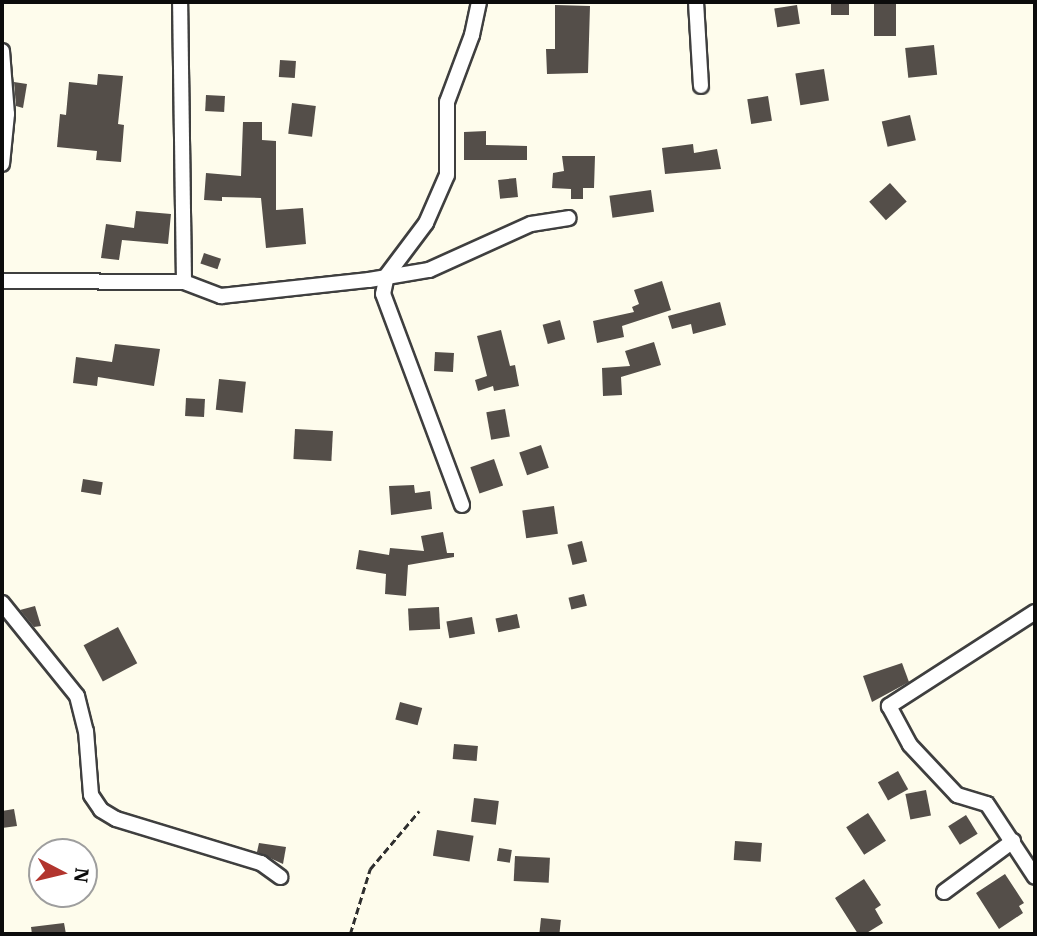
<!DOCTYPE html>
<style>
body{margin:0}
#map{position:relative;width:1037px;height:936px;overflow:hidden;background:#fefcec;font-family:"IBM Plex Serif",serif}
div>[style]{position:absolute}
.building>*{inset:0;background:#544e49;transform-origin:0 0}
.path>*{height:2.5px;margin-top:-1.25px;transform-origin:0;background:repeating-linear-gradient(90deg,#2e2e2e 0 7px,transparent 0 10.5px)}
.roads{filter:drop-shadow(2px 0 #3f3f3f) drop-shadow(-2px 0 #3f3f3f) drop-shadow(0 2px #3f3f3f) drop-shadow(0 -2px #3f3f3f)}
.minor>*{height:14px;margin:-7px;padding:0 7px;transform-origin:7px;border-radius:7px;background:#fff}
span{translate:-50% -50%;white-space:nowrap;text-align:center;line-height:1.15;-webkit-text-stroke:7px #fff;paint-order:stroke}
.frame{position:absolute;inset:0;border:4px solid #0c0c0c;pointer-events:none}
.north{position:absolute;left:28px;top:838px;width:70px;height:70px;box-sizing:border-box;background:#fff;border:2px solid #9e9e9e;border-radius:50%;rotate:97deg;font-size:19px;font-weight:700;line-height:28px;text-align:center;color:#0c0c0c}
.north::after{content:'';display:block;margin:auto;width:24px;height:32px;background:#b2352e;clip-path:polygon(50% 0,100% 100%,50% 72%,0 100%)}
</style>
<div id="map">
<div class="building">
<i style="left:831px;top:2px;width:18px;height:13px"></i>
<i style="left:874px;top:2px;width:22px;height:34px"></i>
<i style="clip-path:polygon(555px 5px,590px 6px,588px 73px,547px 74px,546px 49px,555px 49px)"></i>
<i style="left:797px;top:5px;width:19px;height:23px;rotate:81deg"></i>
<i style="left:934px;top:45px;width:30px;height:29px;rotate:84deg"></i>
<i style="left:280px;top:60px;width:16px;height:17px;rotate:4deg"></i>
<i style="left:824px;top:69px;width:32px;height:29px;rotate:81deg"></i>
<i style="clip-path:polygon(98px 74px,123px 76px,118px 124px,124px 125px,121px 162px,96px 160px,97px 151px,57px 147px,60px 114px,66px 115px,69px 82px,97px 85px)"></i>
<i style="clip-path:polygon(14px 82px,27px 84px,23px 108px,16px 106px)"></i>
<i style="left:206px;top:95px;width:19px;height:16px;rotate:3deg"></i>
<i style="left:768px;top:96px;width:25px;height:21px;rotate:81deg"></i>
<i style="left:292px;top:103px;width:24px;height:31px;rotate:7deg"></i>
<i style="left:910px;top:115px;width:26px;height:29px;rotate:77deg"></i>
<i style="clip-path:polygon(243px 122px,262px 122px,262px 140px,276px 141px,276px 210px,303px 208px,306px 244px,266px 248px,261px 198px,222px 197px,222px 201px,204px 200px,206px 173px,241px 176px)"></i>
<i style="clip-path:polygon(486px 131px,486px 145px,527px 146px,527px 160px,464px 160px,464px 132px)"></i>
<i style="clip-path:polygon(693px 144px,694px 153px,717px 149px,721px 169px,665px 174px,662px 148px)"></i>
<i style="clip-path:polygon(562px 156px,595px 156px,594px 188px,583px 188px,583px 199px,571px 199px,571px 189px,552px 188px,553px 173px,564px 171px)"></i>
<i style="left:516px;top:178px;width:19px;height:18px;rotate:84deg"></i>
<i style="left:890px;top:183px;width:25px;height:28px;rotate:48deg"></i>
<i style="left:651px;top:190px;width:22px;height:42px;rotate:82deg"></i>
<i style="clip-path:polygon(136px 211px,171px 214px,168px 244px,122px 240px,119px 260px,101px 258px,106px 224px,134px 228px)"></i>
<i style="left:204px;top:253px;width:18px;height:11px;rotate:19deg"></i>
<i style="clip-path:polygon(662px 281px,671px 310px,622px 326px,624px 337px,597px 343px,593px 321px,634px 312px,632px 307px,639px 304px,634px 290px)"></i>
<i style="clip-path:polygon(720px 302px,726px 325px,693px 334px,691px 324px,672px 329px,668px 316px)"></i>
<i style="left:560px;top:320px;width:20px;height:18px;rotate:75deg"></i>
<i style="clip-path:polygon(501px 330px,510px 366px,515px 365px,519px 386px,494px 391px,493px 386px,478px 391px,475px 380px,487px 376px,477px 336px)"></i>
<i style="clip-path:polygon(654px 342px,661px 365px,621px 377px,622px 395px,603px 396px,602px 368px,630px 366px,625px 351px)"></i>
<i style="clip-path:polygon(115px 344px,160px 349px,154px 386px,98px 377px,97px 386px,73px 383px,76px 357px,112px 362px)"></i>
<i style="left:435px;top:352px;width:19px;height:19px;rotate:3deg"></i>
<i style="left:219px;top:379px;width:27px;height:31px;rotate:6deg"></i>
<i style="left:186px;top:398px;width:19px;height:18px;rotate:3deg"></i>
<i style="left:505px;top:409px;width:28px;height:19px;rotate:80deg"></i>
<i style="left:295px;top:429px;width:38px;height:30px;rotate:3deg"></i>
<i style="left:541px;top:445px;width:24px;height:23px;rotate:71deg"></i>
<i style="left:494px;top:459px;width:28px;height:25px;rotate:71deg"></i>
<i style="left:83px;top:479px;width:20px;height:13px;rotate:9deg"></i>
<i style="clip-path:polygon(414px 485px,415px 493px,430px 491px,432px 509px,391px 515px,389px 486px)"></i>
<i style="left:554px;top:506px;width:28px;height:32px;rotate:82deg"></i>
<i style="clip-path:polygon(443px 532px,447px 553px,454px 553px,454px 557px,408px 565px,406px 596px,385px 594px,386px 574px,356px 569px,359px 550px,389px 555px,390px 548px,424px 551px,421px 536px)"></i>
<i style="left:582px;top:541px;width:21px;height:15px;rotate:76deg"></i>
<i style="left:584px;top:594px;width:12px;height:16px;rotate:76deg"></i>
<i style="clip-path:polygon(35px 606px,41px 626px,34px 627px,20px 610px)"></i>
<i style="left:439px;top:607px;width:22px;height:31px;rotate:87deg"></i>
<i style="left:517px;top:614px;width:14px;height:22px;rotate:78deg"></i>
<i style="left:472px;top:617px;width:17px;height:26px;rotate:80deg"></i>
<i style="left:118px;top:627px;width:41px;height:39px;rotate:62deg"></i>
<i style="clip-path:polygon(902px 663px,909px 682px,872px 702px,863px 676px)"></i>
<i style="left:400px;top:702px;width:23px;height:18px;rotate:15deg"></i>
<i style="left:454px;top:744px;width:24px;height:15px;rotate:5deg"></i>
<i style="left:898px;top:771px;width:21px;height:23px;rotate:61deg"></i>
<i style="left:926px;top:790px;width:26px;height:21px;rotate:79deg"></i>
<i style="left:474px;top:798px;width:25px;height:24px;rotate:7deg"></i>
<i style="clip-path:polygon(14px 809px,17px 826px,2px 828px,2px 811px)"></i>
<i style="left:868px;top:813px;width:33px;height:26px;rotate:57deg"></i>
<i style="left:966px;top:815px;width:22px;height:21px;rotate:58deg"></i>
<i style="left:437px;top:830px;width:37px;height:26px;rotate:9deg"></i>
<i style="left:735px;top:841px;width:27px;height:19px;rotate:4deg"></i>
<i style="clip-path:polygon(259px 843px,286px 847px,283px 864px,257px 852px)"></i>
<i style="left:499px;top:848px;width:13px;height:13px;rotate:9deg"></i>
<i style="left:515px;top:856px;width:35px;height:25px;rotate:3deg"></i>
<i style="clip-path:polygon(1005px 874px,1024px 903px,1019px 906px,1023px 913px,999px 929px,976px 893px)"></i>
<i style="clip-path:polygon(864px 879px,881px 905px,875px 909px,883px 923px,865px 934px,858px 934px,835px 898px)"></i>
<i style="left:541px;top:918px;width:20px;height:16px;rotate:6deg"></i>
<i style="clip-path:polygon(64px 923px,66px 934px,32px 934px,31px 927px)"></i>
</div>
<div class="path">
<i style="left:350px;top:934px;width:68px;rotate:-72.9deg"></i>
<i style="left:370px;top:869px;width:76px;rotate:-49.8deg"></i>
</div>
<div class="roads">
<div class="minor">
<i style="left:696px;top:2px;width:84px;rotate:86.6deg"></i>
<i style="left:2px;top:51px;width:63px;rotate:85.5deg"></i>
<i style="left:7px;top:114px;width:50px;rotate:95.7deg"></i>
<i style="left:2px;top:281px;width:182px;rotate:0.3deg"></i>
<i style="left:184px;top:282px;width:280px;rotate:-90.8deg"></i>
<i style="left:184px;top:282px;width:40px;rotate:21deg"></i>
<i style="left:221px;top:296px;width:149px;rotate:-6.2deg"></i>
<i style="left:369px;top:280px;width:61px;rotate:-9.5deg"></i>
<i style="left:429px;top:270px;width:112px;rotate:-24.3deg"></i>
<i style="left:531px;top:224px;width:38px;rotate:-9deg"></i>
<i style="left:462px;top:505px;width:225px;rotate:-110.5deg"></i>
<i style="left:383px;top:294px;width:19px;rotate:-78deg"></i>
<i style="left:387px;top:275px;width:65px;rotate:-53.1deg"></i>
<i style="left:426px;top:223px;width:52px;rotate:-66.4deg"></i>
<i style="left:447px;top:175px;width:73px;rotate:-90deg"></i>
<i style="left:447px;top:102px;width:72px;rotate:-69.5deg"></i>
<i style="left:472px;top:35px;width:34px;rotate:-78deg"></i>
<i style="left:2px;top:603px;width:119px;rotate:51.1deg"></i>
<i style="left:77px;top:696px;width:36px;rotate:76deg"></i>
<i style="left:86px;top:731px;width:64px;rotate:85.5deg"></i>
<i style="left:91px;top:795px;width:18px;rotate:56deg"></i>
<i style="left:101px;top:810px;width:17px;rotate:31deg"></i>
<i style="left:116px;top:819px;width:152px;rotate:16.9deg"></i>
<i style="left:261px;top:863px;width:24px;rotate:36deg"></i>
<i style="left:1035px;top:612px;width:174px;rotate:147.2deg"></i>
<i style="left:889px;top:706px;width:44px;rotate:61.7deg"></i>
<i style="left:910px;top:745px;width:69px;rotate:46.8deg"></i>
<i style="left:957px;top:795px;width:31px;rotate:17deg"></i>
<i style="left:987px;top:804px;width:87px;rotate:56.7deg"></i>
<i style="left:944px;top:892px;width:86px;rotate:-36.5deg"></i>
</div>
</div>
<div class="frame"></div>
<div class="north">N</div>
</div>
